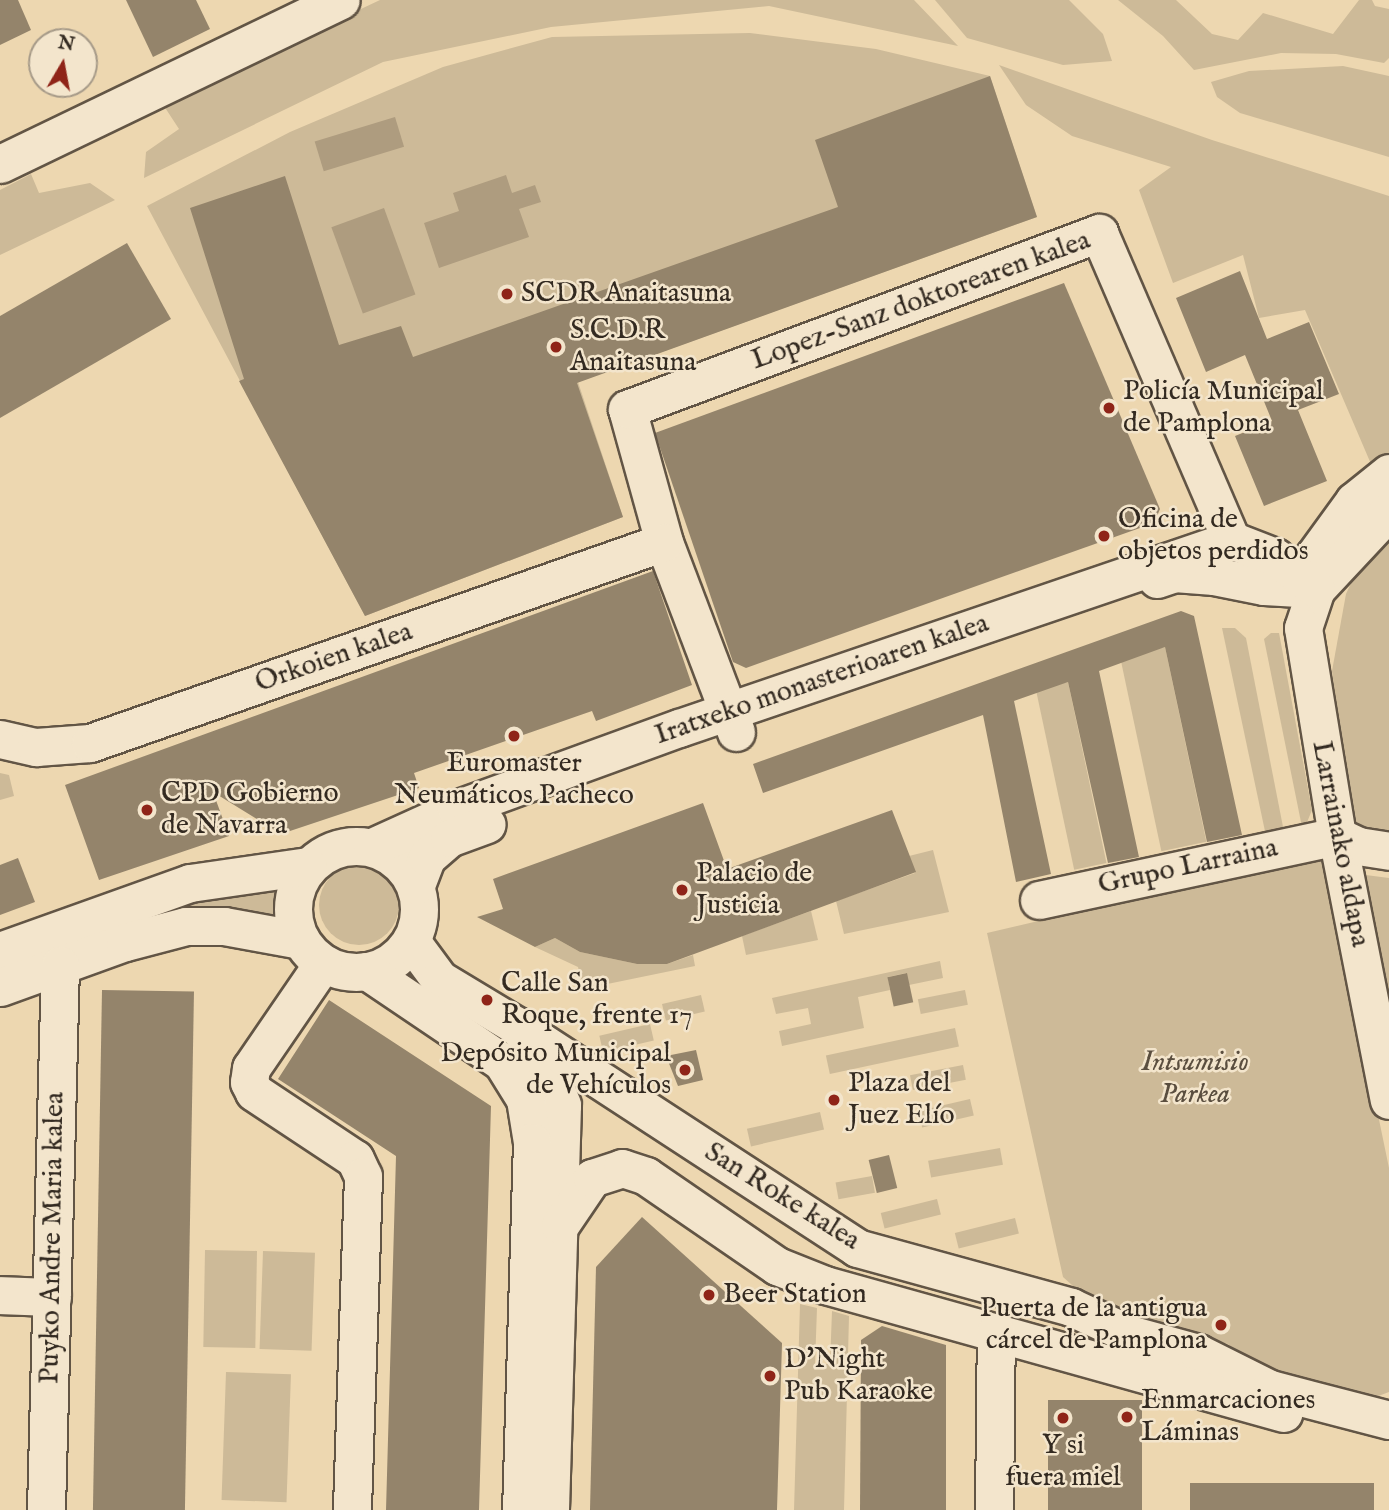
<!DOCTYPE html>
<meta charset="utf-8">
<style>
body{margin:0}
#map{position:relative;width:1389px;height:1510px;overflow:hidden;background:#edd7b0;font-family:"IM FELL English",serif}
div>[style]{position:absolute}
.green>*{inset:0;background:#cdba98;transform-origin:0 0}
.round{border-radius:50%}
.water>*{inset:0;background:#ae9c7f;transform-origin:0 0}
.building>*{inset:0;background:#94846b;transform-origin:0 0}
.roads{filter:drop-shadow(2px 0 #625545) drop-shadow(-2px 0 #625545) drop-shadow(0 2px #625545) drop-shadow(0 -2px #625545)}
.minor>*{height:37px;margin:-18.5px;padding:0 18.5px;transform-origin:18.5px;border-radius:18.5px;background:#f3e5cc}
.minor>.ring{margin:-18.5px;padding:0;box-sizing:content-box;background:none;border:37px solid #f3e5cc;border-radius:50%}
.dots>*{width:19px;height:19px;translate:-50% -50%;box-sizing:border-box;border:4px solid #f3e5cc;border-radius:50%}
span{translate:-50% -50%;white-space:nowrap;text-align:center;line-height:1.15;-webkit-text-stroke:5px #f3e5cc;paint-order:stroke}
.poi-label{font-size:28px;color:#332a21}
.left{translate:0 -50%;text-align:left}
.right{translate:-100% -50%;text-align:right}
.street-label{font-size:28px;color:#332a21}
.park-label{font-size:28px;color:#5a4e3f;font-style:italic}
.north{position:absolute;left:28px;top:28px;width:70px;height:70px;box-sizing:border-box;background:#f3e5cc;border:2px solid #a69a88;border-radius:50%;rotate:10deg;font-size:19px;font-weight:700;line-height:28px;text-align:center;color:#332a21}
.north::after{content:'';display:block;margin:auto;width:24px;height:32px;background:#8f2418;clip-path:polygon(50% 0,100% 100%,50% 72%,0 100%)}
</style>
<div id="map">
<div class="green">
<i style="clip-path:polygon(380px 0,914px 0,958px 46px,769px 6px,551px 27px,383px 62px,144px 178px,146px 152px,179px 129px,162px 103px)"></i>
<i style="clip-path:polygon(935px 0,1069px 0,1103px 34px,1112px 61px,1063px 65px,967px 38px)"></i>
<i style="clip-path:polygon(1118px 0,1176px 0,1212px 34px,1238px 40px,1263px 13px,1333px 34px,1359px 0,1372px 0,1375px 6px,1389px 9px,1389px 58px,1384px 63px,1336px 54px,1281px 53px,1194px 70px,1163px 36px)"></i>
<i style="clip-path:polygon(750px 33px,876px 49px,990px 76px,1037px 217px,578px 382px,623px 517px,365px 616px,147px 206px,290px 132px,443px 67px,552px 37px)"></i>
<i style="clip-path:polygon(999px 65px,1212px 140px,1389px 196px,1389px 453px,1371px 464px,1305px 310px,1259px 318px,1243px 255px,1173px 283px,1139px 190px,1171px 167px,1072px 136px,1026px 105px)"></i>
<i style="clip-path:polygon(1343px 66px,1389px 76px,1389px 157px,1240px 113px,1217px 97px,1211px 82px,1249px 71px)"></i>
<i style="clip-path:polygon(31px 174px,39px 193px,90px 183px,115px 200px,0 255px,0 190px)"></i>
<i style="clip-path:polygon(1389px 521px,1389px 836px,1364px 830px,1351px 817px,1332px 671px,1346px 594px,1367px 548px)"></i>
<i style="clip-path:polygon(1222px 628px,1235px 628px,1246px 638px,1285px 837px,1266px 836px)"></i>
<i style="clip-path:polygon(1271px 633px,1279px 633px,1312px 810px,1303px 832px,1264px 639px)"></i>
<i style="left:1165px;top:647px;width:199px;height:46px;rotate:78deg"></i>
<i style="left:1068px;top:682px;width:185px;height:33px;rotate:78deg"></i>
<i style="clip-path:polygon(0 773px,9px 775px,14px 796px,0 800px)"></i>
<i style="clip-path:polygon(933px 850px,949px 912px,844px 934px,836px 901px,915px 873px,909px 856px)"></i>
<i style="clip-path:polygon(1319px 855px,1332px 892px,1389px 1168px,1389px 1392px,1373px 1398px,1259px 1369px,1228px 1344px,1135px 1318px,1082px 1294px,1063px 1277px,987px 933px)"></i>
<i class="round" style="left:319px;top:865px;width:80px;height:80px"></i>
<i style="clip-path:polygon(1358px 874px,1389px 878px,1389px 1006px)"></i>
<i style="clip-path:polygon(283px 881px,280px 919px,235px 910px,135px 922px,151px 906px)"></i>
<i style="clip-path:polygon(811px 911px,818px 940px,746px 955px,742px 936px)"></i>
<i style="clip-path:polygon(555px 938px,580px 952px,637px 964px,667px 964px,693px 955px,695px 966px,583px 989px,578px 967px,535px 947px)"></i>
<i style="clip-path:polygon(940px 961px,943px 978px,909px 985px,906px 973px,888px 977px,890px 990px,858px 997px,864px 1028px,782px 1046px,779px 1031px,811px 1024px,808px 1008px,776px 1014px,772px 998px)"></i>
<i style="left:965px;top:990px;width:15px;height:48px;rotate:79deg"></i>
<i style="left:701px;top:995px;width:17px;height:40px;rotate:77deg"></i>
<i style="left:650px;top:1024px;width:17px;height:52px;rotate:77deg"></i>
<i style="left:955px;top:1028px;width:19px;height:132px;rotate:78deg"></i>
<i style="left:963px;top:1065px;width:15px;height:54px;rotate:79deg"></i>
<i style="left:970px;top:1099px;width:17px;height:53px;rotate:77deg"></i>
<i style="left:820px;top:1112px;width:18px;height:75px;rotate:77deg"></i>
<i style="left:1000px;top:1148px;width:17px;height:73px;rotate:80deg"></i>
<i style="left:872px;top:1176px;width:17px;height:37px;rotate:80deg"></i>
<i style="left:937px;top:1199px;width:16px;height:58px;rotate:76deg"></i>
<i style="left:1015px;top:1218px;width:16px;height:62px;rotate:76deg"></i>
<i style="left:205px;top:1250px;width:52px;height:97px;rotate:1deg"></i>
<i style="left:263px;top:1251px;width:52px;height:98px;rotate:2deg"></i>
<i style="clip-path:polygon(800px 1304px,817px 1308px,815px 1364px,830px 1364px,832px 1311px,849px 1316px,844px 1510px,794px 1510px)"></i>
<i style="left:226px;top:1372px;width:65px;height:128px;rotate:2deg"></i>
</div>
<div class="water">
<i style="left:395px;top:117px;width:31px;height:84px;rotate:73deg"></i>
<i style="clip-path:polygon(506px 175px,512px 193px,535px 185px,541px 202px,519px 209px,529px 237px,439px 268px,424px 223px,459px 211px,453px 193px)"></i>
<i style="left:384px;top:208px;width:92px;height:56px;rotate:70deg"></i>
</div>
<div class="building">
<i style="clip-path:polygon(0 0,18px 0,31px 30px,0 45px)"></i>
<i style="clip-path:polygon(126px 0,196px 0,210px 29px,153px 57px)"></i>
<i style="clip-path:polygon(990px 76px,1037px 217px,577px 383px,623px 517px,365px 616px,239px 381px,244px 379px,190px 208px,285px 176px,339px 345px,401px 326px,413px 357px,838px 207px,815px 140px)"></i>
<i style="clip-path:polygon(127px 243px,171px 319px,0 418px,0 316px)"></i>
<i style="clip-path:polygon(1240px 271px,1267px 339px,1309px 322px,1339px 394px,1298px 410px,1327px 481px,1264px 506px,1235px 436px,1272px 421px,1245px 355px,1206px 372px,1176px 298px)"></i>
<i style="clip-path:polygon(1064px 283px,1160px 509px,1154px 523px,746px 668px,733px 662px,655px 433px)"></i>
<i style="clip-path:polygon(653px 571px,692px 685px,596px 721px,592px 711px,414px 773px,419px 788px,281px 834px,213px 792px,229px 836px,99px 880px,65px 785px)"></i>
<i style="clip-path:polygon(1181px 611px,1194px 616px,1242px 835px,1207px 842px,1165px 647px,1099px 671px,1139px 857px,1108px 863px,1068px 682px,1014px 701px,1051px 874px,1016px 882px,983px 715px,763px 793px,753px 764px)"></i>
<i style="clip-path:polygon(703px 803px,727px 869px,892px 810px,916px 872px,667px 964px,637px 964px,580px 952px,555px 938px,535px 947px,477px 917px,503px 909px,493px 879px)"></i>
<i style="clip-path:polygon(18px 858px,35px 902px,0 915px,0 865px)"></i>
<i style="left:907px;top:973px;width:30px;height:20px;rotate:78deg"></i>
<i style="left:102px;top:990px;width:92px;height:520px;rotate:1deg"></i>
<i style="clip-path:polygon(329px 1000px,491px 1106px,479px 1510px,386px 1510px,396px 1156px,278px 1079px)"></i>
<i style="clip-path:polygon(696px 1050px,703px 1080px,678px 1086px,666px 1056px)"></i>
<i style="left:889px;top:1155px;width:34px;height:21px;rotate:76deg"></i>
<i style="clip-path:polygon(642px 1217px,782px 1343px,777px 1510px,590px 1510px,596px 1267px)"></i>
<i style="clip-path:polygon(882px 1326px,946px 1345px,946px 1510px,860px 1510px,861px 1340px)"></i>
<i style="left:1048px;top:1400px;width:94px;height:110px"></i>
<i style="left:1190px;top:1483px;width:184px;height:27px"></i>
</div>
<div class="roads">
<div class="minor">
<i style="left:0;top:164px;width:378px;rotate:-25.7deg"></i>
<i style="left:1389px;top:473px;width:45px;rotate:141.3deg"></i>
<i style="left:1354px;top:501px;width:68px;rotate:126deg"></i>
<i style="left:1314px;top:556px;width:33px;rotate:87deg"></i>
<i style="left:1316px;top:589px;width:41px;rotate:108.4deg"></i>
<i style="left:1303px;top:628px;width:211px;rotate:80.7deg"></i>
<i style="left:1337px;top:836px;width:269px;rotate:78.9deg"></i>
<i style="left:1157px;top:579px;width:18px;rotate:-19deg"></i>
<i style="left:1174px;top:573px;width:40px;rotate:4.3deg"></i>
<i style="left:1214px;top:576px;width:51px;rotate:11.3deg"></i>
<i style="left:1264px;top:586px;width:52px;rotate:3.3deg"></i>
<i style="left:1316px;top:589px;width:107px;rotate:-46.9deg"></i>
<i style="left:736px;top:732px;width:203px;rotate:-110.8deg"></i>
<i style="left:664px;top:542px;width:138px;rotate:-105.5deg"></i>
<i style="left:627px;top:409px;width:504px;rotate:-20.45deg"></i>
<i style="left:1099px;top:233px;width:334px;rotate:66.7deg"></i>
<i style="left:0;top:739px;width:37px;rotate:13deg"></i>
<i style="left:36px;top:747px;width:54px;rotate:-4.2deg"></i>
<i style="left:90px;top:743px;width:608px;rotate:-19.3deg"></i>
<i style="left:1337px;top:836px;width:23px;rotate:25deg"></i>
<i style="left:1358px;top:846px;width:31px;rotate:9deg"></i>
<i class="ring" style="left:293px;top:846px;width:89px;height:89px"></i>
<i style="left:372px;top:847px;width:92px;rotate:-24.3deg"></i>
<i style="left:456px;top:809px;width:237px;rotate:-20deg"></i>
<i style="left:679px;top:728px;width:583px;rotate:-18.81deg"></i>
<i style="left:1231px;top:540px;width:47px;rotate:21.1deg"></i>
<i style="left:1275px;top:557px;width:52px;rotate:38deg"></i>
<i style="left:416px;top:885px;width:30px;rotate:-69deg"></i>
<i style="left:427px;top:857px;width:29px;rotate:-41deg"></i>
<i style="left:449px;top:838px;width:40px;rotate:-20.2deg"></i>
<i style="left:1039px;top:900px;width:305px;rotate:-12.1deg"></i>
<i style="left:411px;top:941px;width:47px;rotate:53.6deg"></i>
<i style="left:439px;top:979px;width:91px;rotate:31.1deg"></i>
<i style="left:517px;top:1026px;width:50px;rotate:53.1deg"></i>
<i style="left:547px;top:1066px;width:42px;rotate:69deg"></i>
<i style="left:562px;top:1105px;width:405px;rotate:91.7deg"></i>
<i style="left:0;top:951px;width:202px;rotate:-19.7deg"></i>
<i style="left:190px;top:883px;width:119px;rotate:-8.2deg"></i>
<i style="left:323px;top:963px;width:127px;rotate:124.4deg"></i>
<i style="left:251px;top:1068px;width:14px;rotate:98deg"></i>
<i style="left:249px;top:1082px;width:11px;rotate:63deg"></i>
<i style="left:254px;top:1092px;width:121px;rotate:33.6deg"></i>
<i style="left:355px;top:1159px;width:19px;rotate:65deg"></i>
<i style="left:363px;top:1176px;width:334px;rotate:91.9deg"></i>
<i style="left:367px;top:971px;width:163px;rotate:34deg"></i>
<i style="left:502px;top:1062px;width:44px;rotate:58.1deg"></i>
<i style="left:525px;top:1099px;width:44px;rotate:80.8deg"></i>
<i style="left:532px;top:1142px;width:368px;rotate:91.7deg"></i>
<i style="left:0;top:987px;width:133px;rotate:-19.8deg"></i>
<i style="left:125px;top:942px;width:63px;rotate:-14.7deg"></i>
<i style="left:186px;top:926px;width:38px"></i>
<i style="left:224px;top:926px;width:78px;rotate:10.3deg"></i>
<i style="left:517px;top:1026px;width:406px;rotate:33.1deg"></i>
<i style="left:857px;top:1248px;width:222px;rotate:15.4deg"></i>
<i style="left:1071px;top:1307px;width:64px;rotate:25deg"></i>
<i style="left:1129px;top:1334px;width:72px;rotate:15.4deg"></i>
<i style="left:1198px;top:1353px;width:80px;rotate:26.6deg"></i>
<i style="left:1270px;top:1389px;width:123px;rotate:14.6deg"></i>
<i style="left:560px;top:1225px;width:57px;rotate:-55.8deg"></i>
<i style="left:592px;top:1178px;width:32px;rotate:-18deg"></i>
<i style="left:622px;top:1168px;width:25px;rotate:18deg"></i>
<i style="left:646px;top:1176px;width:159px;rotate:34.5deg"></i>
<i style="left:777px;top:1266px;width:52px;rotate:21.6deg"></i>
<i style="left:825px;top:1285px;width:476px;rotate:15.6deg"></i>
<i style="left:0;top:1295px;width:52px;rotate:2.2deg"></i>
<i style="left:46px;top:1510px;width:545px;rotate:-88.53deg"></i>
<i style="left:994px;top:1510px;width:178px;rotate:-89.4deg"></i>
</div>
</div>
<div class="dots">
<i style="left:507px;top:294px;background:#8f2418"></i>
<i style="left:556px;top:347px;background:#8f2418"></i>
<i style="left:1109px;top:408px;background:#8f2418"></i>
<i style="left:1104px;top:536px;background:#8f2418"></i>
<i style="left:514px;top:736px;background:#8f2418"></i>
<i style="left:147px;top:810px;background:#8f2418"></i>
<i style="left:682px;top:890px;background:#8f2418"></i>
<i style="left:487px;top:1000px;background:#8f2418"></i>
<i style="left:685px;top:1070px;background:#8f2418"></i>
<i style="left:834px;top:1100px;background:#8f2418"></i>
<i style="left:709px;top:1295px;background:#8f2418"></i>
<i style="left:1221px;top:1325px;background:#8f2418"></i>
<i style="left:770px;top:1376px;background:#8f2418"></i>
<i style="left:1127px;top:1417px;background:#8f2418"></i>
<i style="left:1063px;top:1418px;background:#8f2418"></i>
</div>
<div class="poi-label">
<span class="left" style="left:521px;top:294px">SCDR Anaitasuna</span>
<span class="left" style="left:570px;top:347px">S.C.D.R<br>Anaitasuna</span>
<span class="left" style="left:1123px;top:408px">Policía Municipal<br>de Pamplona</span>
<span class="left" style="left:1118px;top:536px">Oficina de<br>objetos perdidos</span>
<span style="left:514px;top:780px">Euromaster<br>Neumáticos Pacheco</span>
<span class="left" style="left:161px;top:810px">CPD Gobierno<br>de Navarra</span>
<span class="left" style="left:696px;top:890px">Palacio de<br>Justicia</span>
<span class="left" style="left:501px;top:1000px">Calle San<br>Roque, frente 17</span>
<span class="right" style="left:671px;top:1070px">Depósito Municipal<br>de Vehículos</span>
<span class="left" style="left:848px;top:1100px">Plaza del<br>Juez Elío</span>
<span class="left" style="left:723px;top:1295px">Beer Station</span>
<span class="right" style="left:1207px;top:1325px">Puerta de la antigua<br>cárcel de Pamplona</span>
<span class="left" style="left:784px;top:1376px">D'Night<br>Pub Karaoke</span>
<span class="left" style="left:1141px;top:1417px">Enmarcaciones<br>Láminas</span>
<span style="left:1063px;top:1462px">Y si<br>fuera miel</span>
</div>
<div class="street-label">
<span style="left:921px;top:301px;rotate:-20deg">Lopez-Sanz doktorearen kalea</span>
<span style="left:334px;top:658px;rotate:-19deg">Orkoien kalea</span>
<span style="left:822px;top:680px;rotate:-19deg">Iratxeko monasterioaren kalea</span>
<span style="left:1340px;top:844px;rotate:79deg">Larrainako aldapa</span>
<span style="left:1188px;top:867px;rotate:-12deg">Grupo Larraina</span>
<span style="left:782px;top:1197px;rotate:32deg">San Roke kalea</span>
<span style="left:53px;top:1238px;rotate:-89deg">Puyko Andre Maria kalea</span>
</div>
<div class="park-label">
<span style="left:1195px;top:1079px">Intsumisio<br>Parkea</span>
</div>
<div class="north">N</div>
</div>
